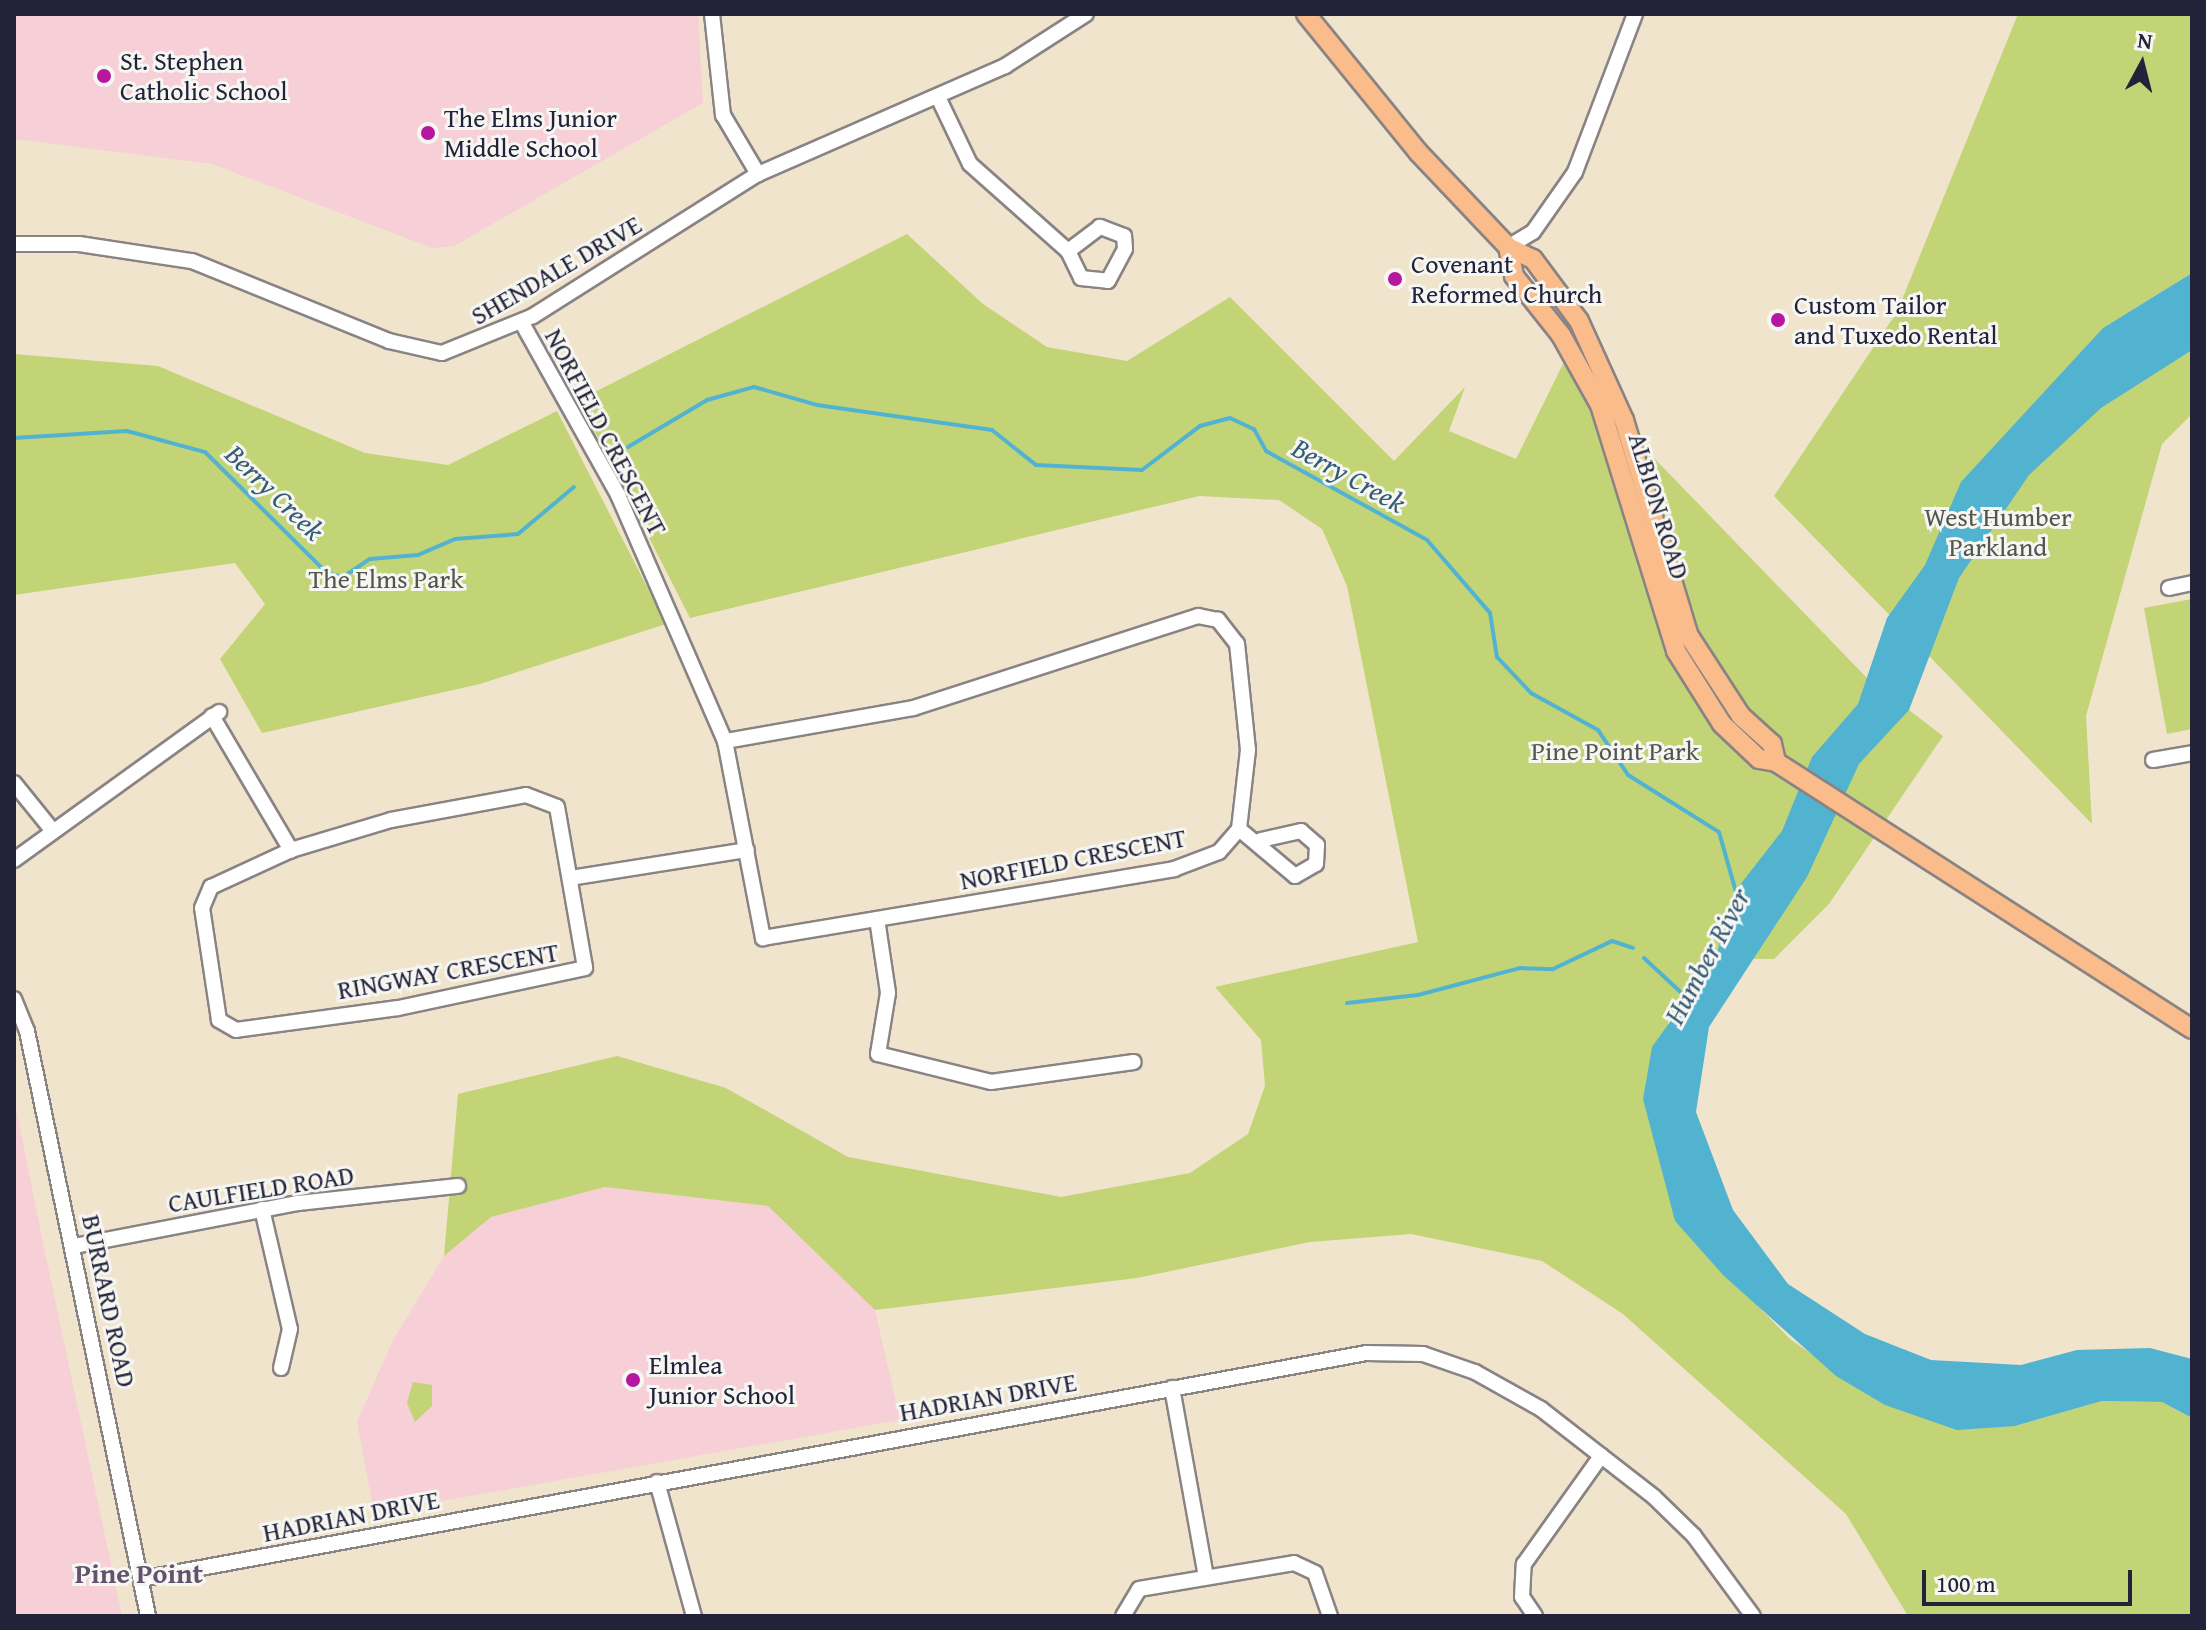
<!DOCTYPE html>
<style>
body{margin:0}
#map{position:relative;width:2206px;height:1630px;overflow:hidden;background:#f1e4cd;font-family:"Gentium Book Plus",serif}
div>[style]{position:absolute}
.built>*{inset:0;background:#f6cfd7}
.green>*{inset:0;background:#c2d476}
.water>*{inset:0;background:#52b3d1}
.stream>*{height:4px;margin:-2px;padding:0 2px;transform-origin:2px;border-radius:2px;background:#52b3d1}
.roads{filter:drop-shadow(2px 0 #8a8384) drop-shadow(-2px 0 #8a8384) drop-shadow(0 2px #8a8384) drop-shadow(0 -2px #8a8384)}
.minor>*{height:14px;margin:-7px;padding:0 7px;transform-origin:7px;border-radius:7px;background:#fff}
.major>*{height:18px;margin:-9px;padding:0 9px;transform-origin:9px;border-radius:9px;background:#f9bc8a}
.dots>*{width:22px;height:22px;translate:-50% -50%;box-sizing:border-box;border:4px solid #f6f6f2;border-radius:50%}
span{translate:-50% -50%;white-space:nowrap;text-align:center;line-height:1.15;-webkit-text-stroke:6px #f6f6f2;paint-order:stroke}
.poi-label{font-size:26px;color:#22223b}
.left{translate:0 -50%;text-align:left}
.street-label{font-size:26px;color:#22223b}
.park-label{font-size:26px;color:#52574d}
.water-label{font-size:28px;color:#355c77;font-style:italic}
.neighbourhood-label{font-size:28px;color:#62526d;font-weight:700}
.frame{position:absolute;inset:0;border:16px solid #22223b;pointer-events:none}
.north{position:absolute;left:2102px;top:24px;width:80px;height:80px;-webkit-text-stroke:6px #f6f6f2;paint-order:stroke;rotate:7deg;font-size:22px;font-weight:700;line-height:32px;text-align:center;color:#22223b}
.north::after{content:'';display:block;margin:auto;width:28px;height:36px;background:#22223b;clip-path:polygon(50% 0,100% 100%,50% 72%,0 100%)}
.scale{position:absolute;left:1922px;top:1570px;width:210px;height:36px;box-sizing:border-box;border:4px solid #22223b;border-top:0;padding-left:10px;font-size:24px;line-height:28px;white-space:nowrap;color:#22223b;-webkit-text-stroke:6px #f6f6f2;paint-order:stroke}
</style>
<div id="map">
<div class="built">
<i style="clip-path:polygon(14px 14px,698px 14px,703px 103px,454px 246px,432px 248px,212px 164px,14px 139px)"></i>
<i style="clip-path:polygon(14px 1098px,43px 1243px,122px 1616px,14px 1616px)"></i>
<i style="clip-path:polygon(605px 1187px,768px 1206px,875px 1310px,900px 1420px,374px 1513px,357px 1422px,393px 1340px,444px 1256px,491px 1217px)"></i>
</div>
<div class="green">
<i style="clip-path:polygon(2018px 14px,2192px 14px,2192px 273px,2103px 328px,2149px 374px,2192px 350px,2192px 414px,2162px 444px,2086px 716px,2092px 824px,1774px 496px,1897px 312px)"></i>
<i style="clip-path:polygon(907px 234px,983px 304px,1047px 347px,1127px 361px,1230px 297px,1394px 461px,1465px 387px,1449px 431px,1516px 459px,1563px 364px,1867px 678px,1943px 736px,1829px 904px,1774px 959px,1715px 959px,1668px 1020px,1675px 1221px,1790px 1339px,1885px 1405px,2015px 1426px,2102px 1401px,2162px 1402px,2192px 1418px,2191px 1616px,1908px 1616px,1846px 1514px,1623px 1314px,1542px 1261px,1411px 1234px,1310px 1242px,1137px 1278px,875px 1310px,768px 1206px,605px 1187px,491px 1217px,444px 1256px,458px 1094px,617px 1056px,726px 1088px,848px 1157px,1061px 1197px,1190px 1173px,1248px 1134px,1265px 1086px,1261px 1040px,1215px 987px,1418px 942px,1347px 586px,1322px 529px,1279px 500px,1199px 496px,690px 618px,579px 400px)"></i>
<i style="clip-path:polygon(14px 354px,158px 366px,365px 453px,448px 465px,557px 411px,666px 624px,480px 684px,262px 733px,220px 659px,265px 604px,235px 563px,14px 595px)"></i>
<i style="clip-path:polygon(2192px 599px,2192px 729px,2167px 734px,2144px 608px)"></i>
<i style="clip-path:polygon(413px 1382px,432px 1385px,432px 1406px,415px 1422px,407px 1403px)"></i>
</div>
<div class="water">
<i style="clip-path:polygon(2192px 273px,2192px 350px,2101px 408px,2029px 475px,1959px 578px,1909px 710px,1859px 764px,1807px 877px,1709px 1027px,1696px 1112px,1733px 1210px,1788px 1284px,1865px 1334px,1931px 1360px,2021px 1365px,2077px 1350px,2150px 1348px,2192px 1359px,2192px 1418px,2162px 1402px,2102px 1401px,2015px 1426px,1957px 1430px,1885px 1405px,1836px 1376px,1724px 1276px,1675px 1221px,1643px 1099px,1652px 1047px,1715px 959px,1736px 890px,1782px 831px,1812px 757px,1858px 704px,1887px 618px,1925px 565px,1961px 482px,2103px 328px)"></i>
</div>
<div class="stream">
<i style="left:14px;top:438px;width:113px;rotate:-3.5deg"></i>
<i style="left:127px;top:431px;width:81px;rotate:15.1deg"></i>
<i style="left:205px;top:452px;width:172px;rotate:44.8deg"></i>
<i style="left:327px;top:573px;width:16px;rotate:14deg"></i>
<i style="left:343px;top:577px;width:32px;rotate:-34deg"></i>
<i style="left:370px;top:559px;width:48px;rotate:-4.8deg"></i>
<i style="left:418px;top:555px;width:40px;rotate:-23.4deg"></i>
<i style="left:455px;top:539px;width:63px;rotate:-4.5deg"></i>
<i style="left:518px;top:534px;width:73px;rotate:-40deg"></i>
<i style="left:628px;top:447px;width:92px;rotate:-30.7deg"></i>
<i style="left:707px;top:400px;width:49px;rotate:-15.5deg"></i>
<i style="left:754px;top:387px;width:66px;rotate:15.9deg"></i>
<i style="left:817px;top:405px;width:177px;rotate:8.1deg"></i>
<i style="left:992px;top:430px;width:56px;rotate:38.5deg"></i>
<i style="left:1036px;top:465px;width:106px;rotate:2.7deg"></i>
<i style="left:1142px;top:470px;width:73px;rotate:-37.2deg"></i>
<i style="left:1200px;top:426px;width:31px;rotate:-15deg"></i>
<i style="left:1230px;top:418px;width:26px;rotate:25deg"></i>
<i style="left:1254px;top:429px;width:25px;rotate:61deg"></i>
<i style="left:1266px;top:451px;width:184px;rotate:28.9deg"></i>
<i style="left:1427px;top:540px;width:96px;rotate:49.2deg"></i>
<i style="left:1490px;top:613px;width:45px;rotate:81deg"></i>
<i style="left:1497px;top:657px;width:50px;rotate:46.6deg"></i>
<i style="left:1531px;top:693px;width:77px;rotate:28.9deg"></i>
<i style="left:1598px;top:730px;width:54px;rotate:56.3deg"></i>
<i style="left:1628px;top:775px;width:107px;rotate:32.1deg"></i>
<i style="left:1719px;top:832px;width:62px;rotate:74.2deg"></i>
<i style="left:1644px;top:958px;width:62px;rotate:43deg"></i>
<i style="left:1347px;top:1003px;width:71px;rotate:-6.4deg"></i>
<i style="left:1418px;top:995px;width:106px;rotate:-14.8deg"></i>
<i style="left:1520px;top:968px;width:33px;rotate:2deg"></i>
<i style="left:1553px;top:969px;width:65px;rotate:-25.4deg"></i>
<i style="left:1612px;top:941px;width:22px;rotate:18deg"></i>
</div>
<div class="roads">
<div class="minor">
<i style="left:712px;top:14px;width:102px;rotate:83.8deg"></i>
<i style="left:723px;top:115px;width:69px;rotate:59.3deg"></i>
<i style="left:938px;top:97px;width:74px;rotate:64.5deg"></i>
<i style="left:970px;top:164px;width:131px;rotate:41.6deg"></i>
<i style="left:1068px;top:251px;width:30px;rotate:64deg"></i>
<i style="left:1081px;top:278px;width:27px;rotate:6deg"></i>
<i style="left:1108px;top:281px;width:36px;rotate:-62deg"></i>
<i style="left:1125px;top:249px;width:13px;rotate:-94deg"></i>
<i style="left:1124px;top:236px;width:26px;rotate:-159deg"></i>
<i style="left:1100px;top:227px;width:40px;rotate:143deg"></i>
<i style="left:14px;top:244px;width:65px"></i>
<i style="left:79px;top:244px;width:114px;rotate:8.6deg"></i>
<i style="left:192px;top:261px;width:213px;rotate:22.1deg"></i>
<i style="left:389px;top:341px;width:54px;rotate:12.8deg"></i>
<i style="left:442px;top:353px;width:98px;rotate:-22.1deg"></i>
<i style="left:533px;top:316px;width:266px;rotate:-32.3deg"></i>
<i style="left:758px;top:174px;width:270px;rotate:-23.6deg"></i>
<i style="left:1005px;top:66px;width:96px;rotate:-32.7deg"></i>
<i style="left:1508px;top:247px;width:29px;rotate:-31deg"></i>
<i style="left:1533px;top:232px;width:73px;rotate:-55deg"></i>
<i style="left:1575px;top:172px;width:169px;rotate:-69.2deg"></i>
<i style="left:522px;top:323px;width:197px;rotate:60.8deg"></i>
<i style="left:618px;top:495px;width:268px;rotate:66.5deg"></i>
<i style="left:725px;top:741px;width:201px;rotate:79.1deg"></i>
<i style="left:763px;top:938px;width:417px;rotate:-9.5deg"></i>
<i style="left:1174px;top:869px;width:48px;rotate:-20.7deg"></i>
<i style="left:1219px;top:852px;width:30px;rotate:-49deg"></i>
<i style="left:1239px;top:829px;width:80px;rotate:-83.5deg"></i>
<i style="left:1248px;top:750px;width:107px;rotate:-95.9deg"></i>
<i style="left:1237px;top:644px;width:31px;rotate:-128deg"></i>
<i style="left:1218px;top:620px;width:20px;rotate:-169deg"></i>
<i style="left:1198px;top:616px;width:299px;rotate:162.1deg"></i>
<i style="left:913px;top:708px;width:191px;rotate:170deg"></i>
<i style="left:2169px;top:588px;width:24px;rotate:-12deg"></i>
<i style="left:212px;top:716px;width:156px;rotate:59.5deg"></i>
<i style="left:2153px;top:760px;width:40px;rotate:-10deg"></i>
<i style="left:14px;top:783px;width:60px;rotate:51deg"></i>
<i style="left:526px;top:795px;width:33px;rotate:21deg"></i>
<i style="left:557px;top:807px;width:163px;rotate:80.1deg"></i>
<i style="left:585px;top:968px;width:191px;rotate:167.9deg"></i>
<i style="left:398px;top:1008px;width:163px;rotate:172.3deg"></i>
<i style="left:236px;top:1030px;width:20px;rotate:-150deg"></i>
<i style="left:219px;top:1020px;width:113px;rotate:-98.6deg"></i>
<i style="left:202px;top:908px;width:23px;rotate:-67deg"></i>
<i style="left:211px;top:887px;width:88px;rotate:-24.8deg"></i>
<i style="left:291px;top:850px;width:104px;rotate:-16.7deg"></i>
<i style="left:391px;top:820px;width:137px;rotate:-10.5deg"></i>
<i style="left:1239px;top:829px;width:73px;rotate:40deg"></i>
<i style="left:1295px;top:876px;width:24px;rotate:-30deg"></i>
<i style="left:1316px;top:864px;width:19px;rotate:-87deg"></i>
<i style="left:1317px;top:845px;width:21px;rotate:-139deg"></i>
<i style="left:1301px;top:831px;width:41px;rotate:167.3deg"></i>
<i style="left:14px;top:860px;width:253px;rotate:-35.8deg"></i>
<i style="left:570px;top:878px;width:179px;rotate:-9deg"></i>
<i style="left:877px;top:919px;width:75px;rotate:81.5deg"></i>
<i style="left:888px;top:993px;width:62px;rotate:99.3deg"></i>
<i style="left:878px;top:1054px;width:116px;rotate:13.9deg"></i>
<i style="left:991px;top:1082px;width:144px;rotate:-8deg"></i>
<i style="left:14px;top:999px;width:35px;rotate:68deg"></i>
<i style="left:27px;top:1031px;width:597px;rotate:78.31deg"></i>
<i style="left:262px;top:1209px;width:123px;rotate:76.9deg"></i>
<i style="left:290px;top:1329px;width:40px;rotate:103deg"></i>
<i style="left:74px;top:1246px;width:228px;rotate:-10.9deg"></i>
<i style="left:298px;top:1203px;width:161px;rotate:-6.1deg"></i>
<i style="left:1172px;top:1388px;width:192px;rotate:79.8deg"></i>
<i style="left:657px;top:1482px;width:139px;rotate:74.6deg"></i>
<i style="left:141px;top:1579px;width:1246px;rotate:-10.45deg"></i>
<i style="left:1366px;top:1353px;width:57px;rotate:1deg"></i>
<i style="left:1423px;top:1354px;width:55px;rotate:19.1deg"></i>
<i style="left:1475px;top:1372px;width:76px;rotate:29.3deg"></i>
<i style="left:1541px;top:1409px;width:143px;rotate:37.9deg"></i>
<i style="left:1654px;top:1497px;width:56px;rotate:44.3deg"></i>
<i style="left:1694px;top:1536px;width:99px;rotate:53.6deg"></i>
<i style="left:1123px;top:1616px;width:31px;rotate:-59deg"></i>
<i style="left:1139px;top:1589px;width:157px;rotate:-9.5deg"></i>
<i style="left:1294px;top:1563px;width:23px;rotate:25deg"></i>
<i style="left:1315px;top:1573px;width:46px;rotate:70.8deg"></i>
<i style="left:1535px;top:1616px;width:23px;rotate:-124deg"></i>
<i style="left:1522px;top:1597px;width:33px;rotate:-87deg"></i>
<i style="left:1524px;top:1564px;width:133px;rotate:-54.5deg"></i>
</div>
<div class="major">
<i style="left:1306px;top:14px;width:178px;rotate:50.9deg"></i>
<i style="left:1418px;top:152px;width:131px;rotate:46.5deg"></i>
<i style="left:1508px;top:247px;width:28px;rotate:26deg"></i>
<i style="left:1533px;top:259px;width:77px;rotate:53.4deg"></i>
<i style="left:1579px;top:321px;width:109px;rotate:65.6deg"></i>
<i style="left:1624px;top:420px;width:226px;rotate:73.3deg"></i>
<i style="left:1689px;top:636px;width:95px;rotate:57deg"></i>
<i style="left:1741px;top:716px;width:42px;rotate:42.1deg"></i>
<i style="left:1772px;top:744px;width:18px;rotate:77deg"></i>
<i style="left:1508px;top:247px;width:30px;rotate:78deg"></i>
<i style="left:1514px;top:276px;width:75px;rotate:51.5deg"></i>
<i style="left:1561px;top:335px;width:80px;rotate:60.9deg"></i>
<i style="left:1600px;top:405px;width:257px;rotate:72.8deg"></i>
<i style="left:1676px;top:651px;width:86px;rotate:57.8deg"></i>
<i style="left:1722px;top:724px;width:51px;rotate:43.4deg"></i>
<i style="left:1759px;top:759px;width:17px;rotate:10deg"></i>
<i style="left:1776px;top:762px;width:494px;rotate:32.7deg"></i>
</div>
</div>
<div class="dots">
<i style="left:104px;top:76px;background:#b5179e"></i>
<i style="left:428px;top:133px;background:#b5179e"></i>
<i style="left:1395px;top:279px;background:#b5179e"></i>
<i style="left:1778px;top:320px;background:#b5179e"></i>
<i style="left:633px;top:1380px;background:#b5179e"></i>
</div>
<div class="poi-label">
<span class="left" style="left:120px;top:76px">St. Stephen<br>Catholic School</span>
<span class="left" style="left:444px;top:133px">The Elms Junior<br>Middle School</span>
<span class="left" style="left:1411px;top:279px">Covenant<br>Reformed Church</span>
<span class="left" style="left:1794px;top:320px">Custom Tailor<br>and Tuxedo Rental</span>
<span class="left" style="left:649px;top:1380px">Elmlea<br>Junior School</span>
</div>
<div class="street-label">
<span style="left:556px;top:270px;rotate:-30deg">SHENDALE DRIVE</span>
<span style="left:606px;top:432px;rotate:62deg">NORFIELD CRESCENT</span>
<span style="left:1659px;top:506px;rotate:73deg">ALBION ROAD</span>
<span style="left:1073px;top:859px;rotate:-11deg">NORFIELD CRESCENT</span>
<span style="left:448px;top:971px;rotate:-10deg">RINGWAY CRESCENT</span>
<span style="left:261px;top:1189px;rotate:-9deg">CAULFIELD ROAD</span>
<span style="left:109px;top:1301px;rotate:78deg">BURRARD ROAD</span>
<span style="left:988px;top:1397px;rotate:-10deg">HADRIAN DRIVE</span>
<span style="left:351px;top:1516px;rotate:-11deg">HADRIAN DRIVE</span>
</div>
<div class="park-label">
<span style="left:1998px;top:532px">West Humber<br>Parkland</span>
<span style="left:386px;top:579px">The Elms Park</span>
<span style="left:1615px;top:751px">Pine Point Park</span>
</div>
<div class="water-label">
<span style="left:1349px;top:475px;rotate:29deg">Berry Creek</span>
<span style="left:275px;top:492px;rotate:44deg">Berry Creek</span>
<span style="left:1707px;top:956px;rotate:-62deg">Humber River</span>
</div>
<div class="neighbourhood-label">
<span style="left:139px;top:1573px">Pine Point</span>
</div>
<div class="frame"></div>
<div class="north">N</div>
<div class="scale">100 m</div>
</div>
